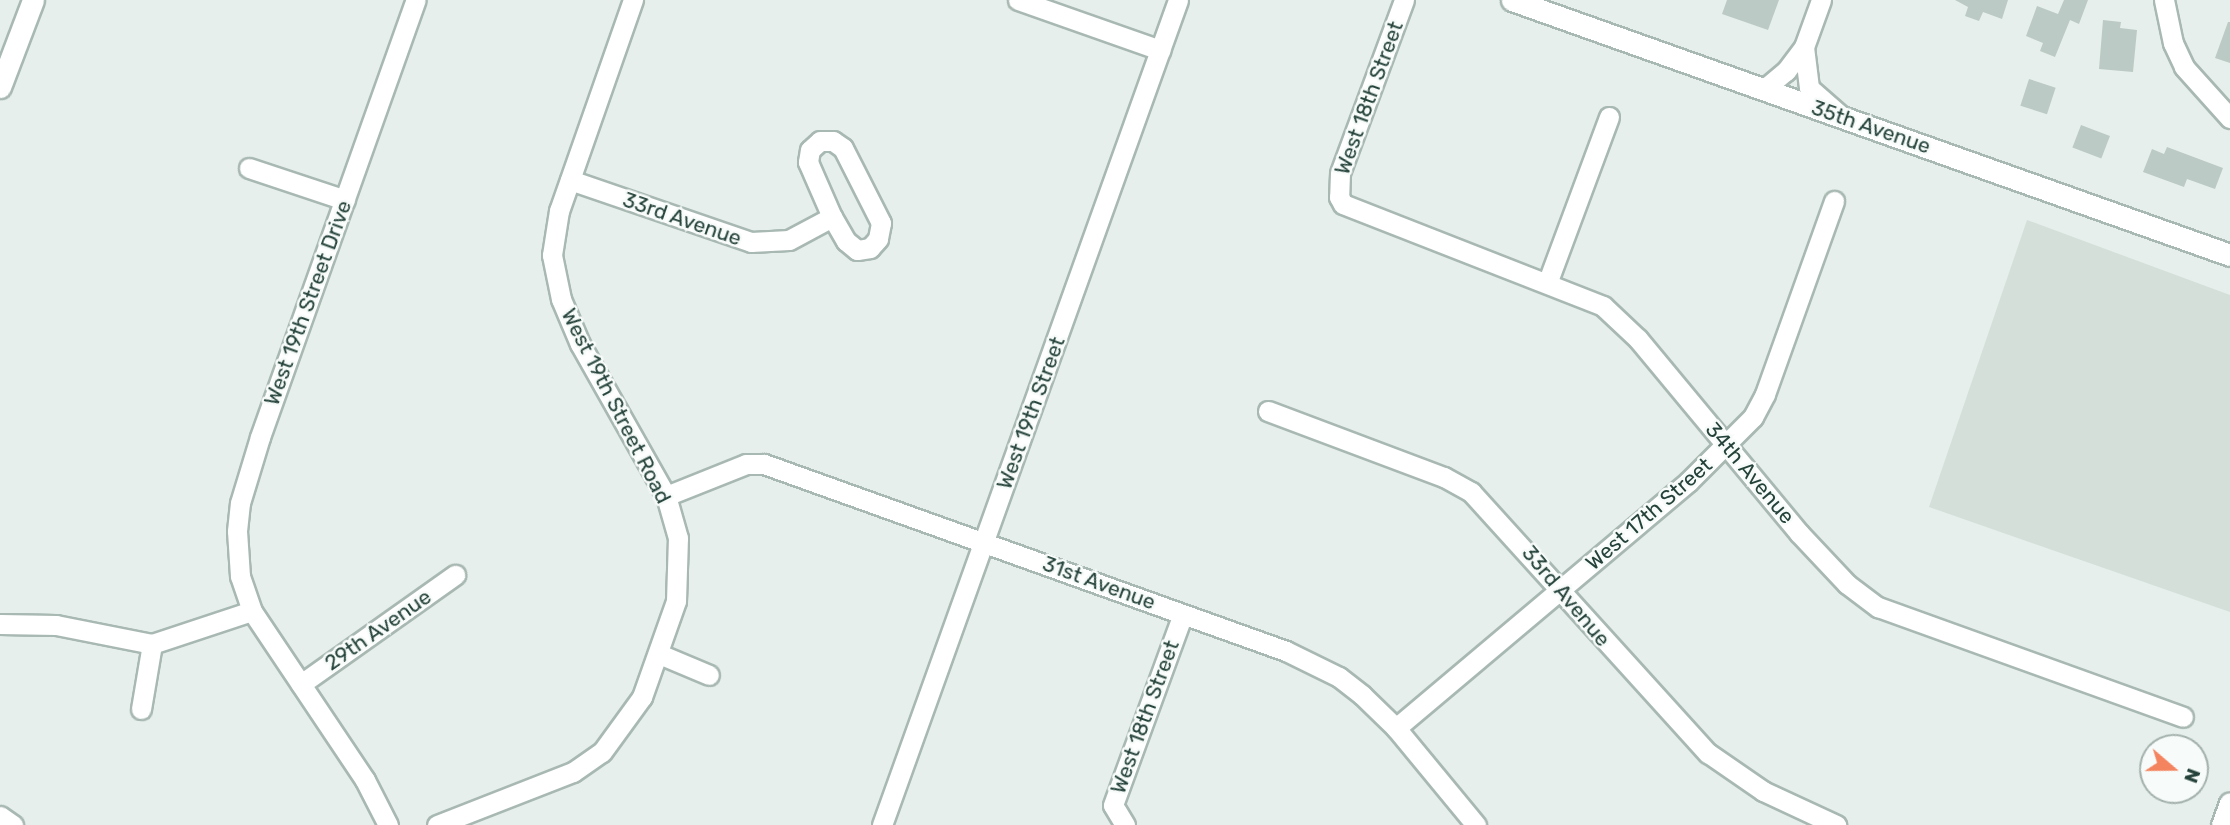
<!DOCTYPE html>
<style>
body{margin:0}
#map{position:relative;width:2230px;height:825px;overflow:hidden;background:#e6efeb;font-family:Rubik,sans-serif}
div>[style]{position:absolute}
.built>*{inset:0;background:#d4dfda}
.building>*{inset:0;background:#bbcac4;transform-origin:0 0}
.roads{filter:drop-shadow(2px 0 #a8b8b2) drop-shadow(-2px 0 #a8b8b2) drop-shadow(0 2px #a8b8b2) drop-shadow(0 -2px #a8b8b2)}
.minor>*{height:19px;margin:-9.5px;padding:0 9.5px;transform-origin:9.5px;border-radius:9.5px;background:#fff}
.secondary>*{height:21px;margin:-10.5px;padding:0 10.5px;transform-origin:10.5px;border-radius:10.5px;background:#fff}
span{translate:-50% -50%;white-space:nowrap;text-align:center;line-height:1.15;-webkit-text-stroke:5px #f7fbf9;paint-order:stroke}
.street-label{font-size:21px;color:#24423a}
.north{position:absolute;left:2139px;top:734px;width:70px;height:70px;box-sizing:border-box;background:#f7fbf9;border:2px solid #a3b1ad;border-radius:50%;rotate:110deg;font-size:19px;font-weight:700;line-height:28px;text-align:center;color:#24423a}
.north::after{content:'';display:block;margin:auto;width:24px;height:32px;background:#f4845f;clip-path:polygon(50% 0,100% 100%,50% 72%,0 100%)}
</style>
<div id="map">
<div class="built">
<i style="clip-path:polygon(2027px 220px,2230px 295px,2230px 612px,1929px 507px)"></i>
</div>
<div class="building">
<i style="clip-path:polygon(1727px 0,1779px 0,1768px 30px,1722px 14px)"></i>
<i style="clip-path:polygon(1955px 0,2008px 0,2002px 19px,1983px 12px,1979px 21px,1965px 16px,1968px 7px)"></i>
<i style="clip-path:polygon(2064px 0,2088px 0,2079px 24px,2070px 20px,2055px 57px,2040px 51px,2043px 43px,2026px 36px,2037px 6px,2058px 14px)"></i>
<i style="clip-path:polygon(2103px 20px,2121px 22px,2120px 28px,2137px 30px,2133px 72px,2099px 69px)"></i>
<i style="clip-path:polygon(2228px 22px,2230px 22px,2230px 63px,2215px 58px)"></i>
<i style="left:2029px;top:79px;width:28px;height:28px;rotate:18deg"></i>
<i style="left:2081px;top:125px;width:31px;height:24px;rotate:21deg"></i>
<i style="clip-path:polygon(2167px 147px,2223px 168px,2215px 189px,2187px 179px,2184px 187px,2143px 172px,2152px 149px,2164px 154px)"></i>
</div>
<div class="roads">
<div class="minor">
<i style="left:1018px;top:0;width:151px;rotate:19.4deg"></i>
<i style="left:1404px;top:0;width:184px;rotate:110.3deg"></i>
<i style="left:1340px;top:173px;width:24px;rotate:92deg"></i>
<i style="left:1339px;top:197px;width:8px;rotate:60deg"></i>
<i style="left:1343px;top:204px;width:279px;rotate:21.4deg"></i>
<i style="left:1603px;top:306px;width:48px;rotate:43.3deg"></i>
<i style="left:1638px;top:339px;width:252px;rotate:50.3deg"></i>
<i style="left:1799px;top:533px;width:70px;rotate:46.7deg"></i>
<i style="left:1847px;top:584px;width:39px;rotate:37deg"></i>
<i style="left:1878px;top:607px;width:324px;rotate:19.8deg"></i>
<i style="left:2164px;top:0;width:44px;rotate:78.2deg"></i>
<i style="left:2173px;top:43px;width:26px;rotate:65deg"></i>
<i style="left:2184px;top:67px;width:69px;rotate:48deg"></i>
<i style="left:1804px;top:47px;width:41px;rotate:83deg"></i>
<i style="left:1809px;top:88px;width:41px;rotate:41.1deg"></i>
<i style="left:1763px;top:90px;width:30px;rotate:-40deg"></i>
<i style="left:1786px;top:71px;width:30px;rotate:-53deg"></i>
<i style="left:1804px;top:47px;width:50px;rotate:-70.1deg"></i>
<i style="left:820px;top:141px;width:13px"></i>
<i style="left:833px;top:141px;width:12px;rotate:35deg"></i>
<i style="left:843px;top:148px;width:84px;rotate:63.1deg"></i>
<i style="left:881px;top:223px;width:16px;rotate:101deg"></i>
<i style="left:878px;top:239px;width:12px;rotate:132deg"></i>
<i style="left:870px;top:248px;width:13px;rotate:171deg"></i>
<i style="left:857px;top:250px;width:14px;rotate:-141deg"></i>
<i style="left:846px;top:241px;width:28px;rotate:-120deg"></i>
<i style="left:832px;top:217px;width:60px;rotate:-113.6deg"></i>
<i style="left:808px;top:162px;width:12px;rotate:-81deg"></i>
<i style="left:810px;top:150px;width:13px;rotate:-42deg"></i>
<i style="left:249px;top:168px;width:101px;rotate:18.4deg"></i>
<i style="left:570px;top:180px;width:191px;rotate:18.9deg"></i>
<i style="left:751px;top:242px;width:38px;rotate:-3deg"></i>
<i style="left:789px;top:240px;width:49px;rotate:-28.1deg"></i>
<i style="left:1548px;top:281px;width:175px;rotate:-69.6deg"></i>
<i style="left:1268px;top:411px;width:188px;rotate:20.6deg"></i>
<i style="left:1444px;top:477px;width:31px;rotate:29deg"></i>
<i style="left:1471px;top:492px;width:353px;rotate:47.8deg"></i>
<i style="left:1708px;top:753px;width:67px;rotate:34.6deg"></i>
<i style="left:1763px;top:791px;width:81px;rotate:25deg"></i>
<i style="left:666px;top:496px;width:86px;rotate:-21.8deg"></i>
<i style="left:746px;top:464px;width:18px"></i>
<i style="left:764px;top:464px;width:554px;rotate:19.71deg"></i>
<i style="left:1286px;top:651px;width:59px;rotate:26.1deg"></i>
<i style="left:1339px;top:677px;width:29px;rotate:38deg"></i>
<i style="left:1362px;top:695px;width:47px;rotate:44.1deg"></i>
<i style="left:1396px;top:728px;width:126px;rotate:50.5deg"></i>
<i style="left:0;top:624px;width:56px;rotate:1deg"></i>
<i style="left:56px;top:625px;width:98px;rotate:11.2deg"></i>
<i style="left:152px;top:644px;width:105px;rotate:-18.3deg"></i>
<i style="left:659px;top:654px;width:54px;rotate:22.8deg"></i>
<i style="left:301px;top:684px;width:189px;rotate:-35.3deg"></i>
<i style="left:141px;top:709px;width:66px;rotate:-80.4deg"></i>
<i style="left:1396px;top:728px;width:382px;rotate:-40.1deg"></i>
<i style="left:1688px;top:482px;width:92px;rotate:-45deg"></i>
<i style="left:1753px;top:417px;width:26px;rotate:-62deg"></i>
<i style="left:1765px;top:394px;width:205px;rotate:-70.3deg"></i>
<i style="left:0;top:816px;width:16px;rotate:35deg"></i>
<i style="left:388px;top:825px;width:51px;rotate:-117.1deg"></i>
<i style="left:365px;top:780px;width:203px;rotate:-123.8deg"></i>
<i style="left:252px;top:611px;width:37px;rotate:-109deg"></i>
<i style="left:240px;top:576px;width:45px;rotate:-93.8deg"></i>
<i style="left:237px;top:531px;width:28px;rotate:-84deg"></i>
<i style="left:240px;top:503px;width:69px;rotate:-73.1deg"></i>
<i style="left:260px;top:437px;width:464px;rotate:-70.4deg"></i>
<i style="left:437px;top:825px;width:146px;rotate:-21.3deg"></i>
<i style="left:573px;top:772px;width:35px;rotate:-35deg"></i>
<i style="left:602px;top:752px;width:68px;rotate:-54deg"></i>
<i style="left:642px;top:697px;width:102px;rotate:-70.5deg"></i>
<i style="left:676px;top:601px;width:63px;rotate:-88.2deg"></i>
<i style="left:678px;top:538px;width:44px;rotate:-105.9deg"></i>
<i style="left:666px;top:496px;width:175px;rotate:-119.5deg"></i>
<i style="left:580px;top:344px;width:49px;rotate:-112.9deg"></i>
<i style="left:561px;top:299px;width:45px;rotate:-101.6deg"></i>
<i style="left:552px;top:255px;width:45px;rotate:-81deg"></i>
<i style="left:559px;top:211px;width:224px;rotate:-70.7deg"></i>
<i style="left:882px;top:825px;width:876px;rotate:-70.26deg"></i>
<i style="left:1125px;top:825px;width:23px;rotate:-121deg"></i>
<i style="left:1113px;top:805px;width:203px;rotate:-69.9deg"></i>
</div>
<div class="secondary">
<i style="left:1512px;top:0;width:762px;rotate:19.55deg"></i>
<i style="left:0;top:87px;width:93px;rotate:-69.2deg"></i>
<i style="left:2222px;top:825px;width:23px;rotate:-70deg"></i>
</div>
</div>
<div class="street-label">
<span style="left:1369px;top:98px;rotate:-70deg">West 18th Street</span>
<span style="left:1871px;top:127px;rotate:19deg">35th Avenue</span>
<span style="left:682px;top:219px;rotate:19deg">33rd Avenue</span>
<span style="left:308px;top:303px;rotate:-70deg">West 19th Street Drive</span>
<span style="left:616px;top:406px;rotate:63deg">West 19th Street Road</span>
<span style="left:1031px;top:413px;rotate:-70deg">West 19th Street</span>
<span style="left:1750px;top:473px;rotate:50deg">34th Avenue</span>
<span style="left:1649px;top:514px;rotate:-41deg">West 17th Street</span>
<span style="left:1099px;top:583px;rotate:20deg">31st Avenue</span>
<span style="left:1566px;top:596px;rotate:50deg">33rd Avenue</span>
<span style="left:378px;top:630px;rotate:-35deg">29th Avenue</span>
<span style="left:1145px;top:717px;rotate:-70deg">West 18th Street</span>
</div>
<div class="north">N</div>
</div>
